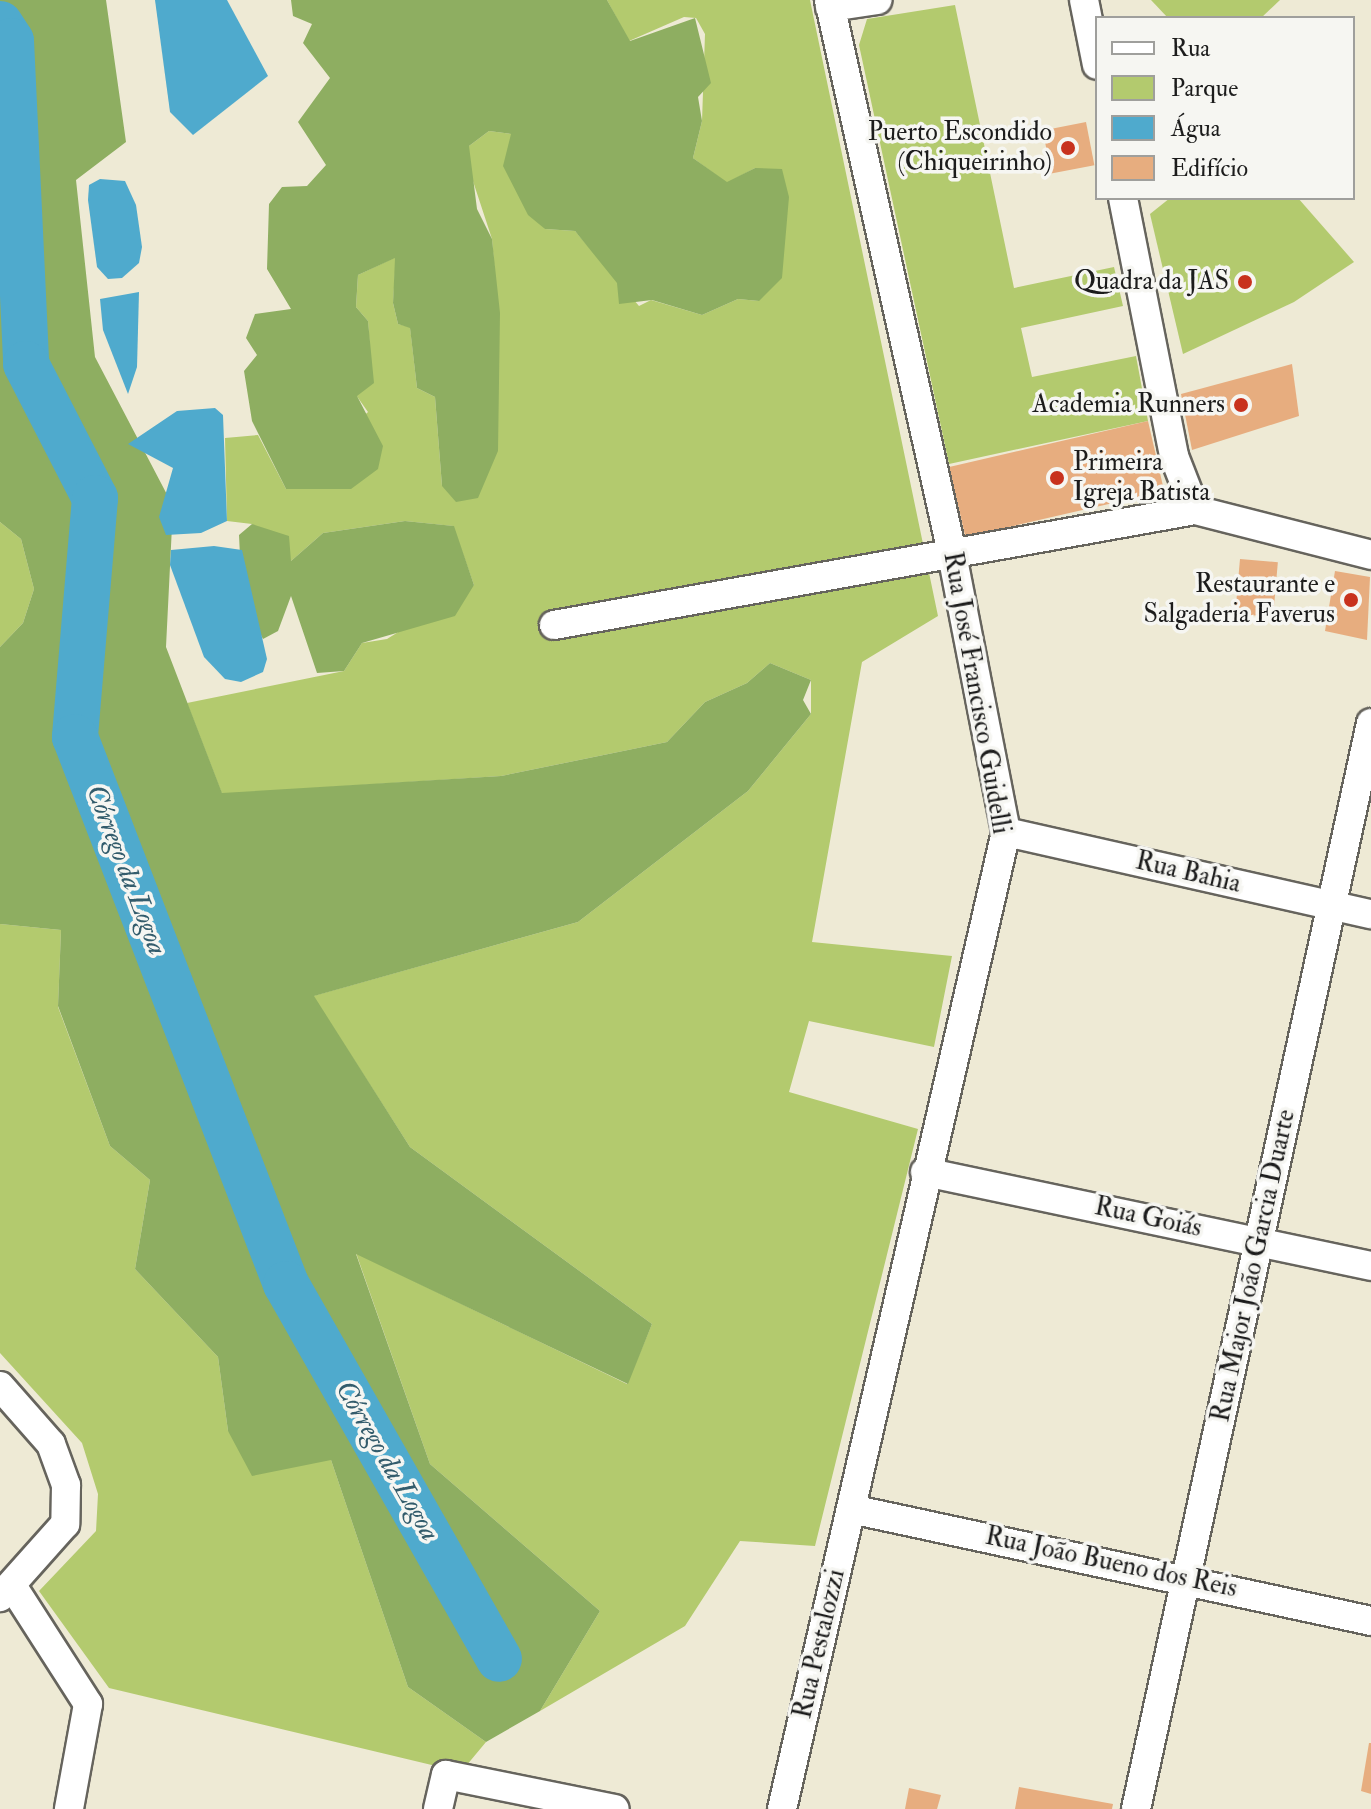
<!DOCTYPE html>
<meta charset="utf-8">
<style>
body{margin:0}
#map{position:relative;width:1371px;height:1809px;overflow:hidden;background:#eeead5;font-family:"IM FELL Double Pica",serif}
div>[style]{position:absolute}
.green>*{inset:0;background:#b3ca6e}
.forest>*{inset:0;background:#8eae61}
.water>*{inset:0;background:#4faacd}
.river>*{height:46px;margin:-23px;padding:0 23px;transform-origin:23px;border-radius:23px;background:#4faacd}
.building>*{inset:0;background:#e7ad7f;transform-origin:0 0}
.roads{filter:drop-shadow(2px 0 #66645d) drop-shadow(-2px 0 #66645d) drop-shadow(0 2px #66645d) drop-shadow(0 -2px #66645d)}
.minor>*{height:28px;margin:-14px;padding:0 14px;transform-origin:14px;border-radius:14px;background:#fff}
.dots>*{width:22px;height:22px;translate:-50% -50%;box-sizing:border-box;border:4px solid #f6f6f2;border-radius:50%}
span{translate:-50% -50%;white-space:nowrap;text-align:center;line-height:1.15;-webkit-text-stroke:7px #f6f6f2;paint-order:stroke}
.poi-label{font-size:26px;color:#1c1c1c}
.right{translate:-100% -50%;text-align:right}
.left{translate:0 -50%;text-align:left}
.street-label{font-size:26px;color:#1c1c1c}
.water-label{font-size:28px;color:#335c6c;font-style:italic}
.legend{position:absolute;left:1095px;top:16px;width:260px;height:184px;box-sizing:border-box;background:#f6f6f2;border:2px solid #9f9f9c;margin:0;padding:10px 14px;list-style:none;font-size:24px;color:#1c1c1c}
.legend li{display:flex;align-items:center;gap:16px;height:40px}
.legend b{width:40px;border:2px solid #9f9f9c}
</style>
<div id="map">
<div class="green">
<i style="clip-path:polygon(607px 0,810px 0,938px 616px,862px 662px,812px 942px,952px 956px,934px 1047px,809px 1021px,789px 1092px,918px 1129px,815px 1546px,740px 1541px,685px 1626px,540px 1711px,600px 1611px,430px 1464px,356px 1253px,627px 1384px,652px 1324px,410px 1147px,313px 996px,578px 922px,748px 791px,811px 714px,811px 680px,770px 663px,747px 683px,705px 702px,667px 742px,501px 776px,222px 794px,187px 703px,344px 671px,362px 643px,387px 639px,474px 585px,453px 526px,405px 521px,323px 533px,291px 561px,252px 524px,227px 521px,225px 438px,258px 435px,286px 489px,368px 412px,356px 395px,370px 350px,368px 321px,356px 307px,358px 275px,396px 257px,393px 303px,398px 324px,410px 327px,417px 388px,435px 397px,442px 486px,495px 275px,492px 239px,469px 169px,469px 146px,489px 131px,511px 134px,545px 229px,575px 231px,639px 306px,651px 300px,702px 315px,738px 299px,759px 301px,755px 168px,727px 183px,693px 158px,702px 121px,705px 34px,696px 18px,684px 17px,629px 41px)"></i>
<i style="clip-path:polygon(1151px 0,1280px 0,1261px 18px,1168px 18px)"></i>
<i style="clip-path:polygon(955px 5px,1014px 288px,1114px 267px,1123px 306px,1021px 328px,1032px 377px,1136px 356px,1148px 421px,949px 464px,859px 45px,867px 19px)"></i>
<i style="clip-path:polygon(1170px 198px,1298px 198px,1354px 262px,1294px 302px,1183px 354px,1150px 214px)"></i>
<i style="clip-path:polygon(0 522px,21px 539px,34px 589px,23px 623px,0 647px)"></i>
<i style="clip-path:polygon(0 924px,61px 930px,58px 1007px,110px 1146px,150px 1180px,135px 1269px,218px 1357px,228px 1431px,331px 1460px,408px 1687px,486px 1742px,461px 1772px,109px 1688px,39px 1591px,96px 1531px,98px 1494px,82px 1443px,0 1353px)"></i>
</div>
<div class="forest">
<i style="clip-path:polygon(0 0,106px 0,126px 142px,76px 180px,95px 357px,173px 506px,166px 647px,222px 793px,501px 776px,667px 742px,705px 702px,747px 683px,770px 663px,811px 680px,803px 700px,811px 714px,748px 791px,578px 922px,314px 996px,410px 1147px,652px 1324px,628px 1384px,356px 1254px,430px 1464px,600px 1611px,540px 1711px,486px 1742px,408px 1687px,331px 1460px,252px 1476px,228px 1431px,218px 1357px,135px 1269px,150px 1180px,110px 1146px,58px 1006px,61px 930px,0 924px,0 647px,23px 623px,34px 589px,21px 539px,0 522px)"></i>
<i style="clip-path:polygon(291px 0,607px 0,630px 41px,695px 18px,711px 83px,698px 97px,702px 121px,693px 158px,727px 182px,755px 168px,782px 169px,789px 197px,782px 278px,759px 301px,738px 299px,702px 315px,652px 300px,619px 304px,617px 283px,575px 231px,545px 229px,528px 215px,503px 166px,511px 134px,489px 131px,469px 146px,477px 209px,492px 239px,500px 313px,498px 451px,478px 498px,456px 502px,442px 486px,435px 397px,417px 388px,410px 328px,398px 324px,393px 303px,395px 258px,358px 275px,356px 307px,368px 321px,374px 383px,357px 396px,383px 446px,378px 469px,351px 489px,286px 489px,252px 421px,244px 371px,257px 355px,246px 338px,255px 314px,291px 309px,267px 269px,269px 204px,282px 187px,307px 186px,326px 165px,298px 122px,330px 78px,303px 43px,312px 24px,293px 16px)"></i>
<i style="clip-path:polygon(405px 521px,454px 526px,474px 585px,455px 616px,362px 643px,344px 671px,317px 673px,291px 596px,278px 631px,263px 639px,242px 598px,239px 535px,252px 524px,289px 536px,291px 561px,323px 533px)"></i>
</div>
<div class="water">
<i style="clip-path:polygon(155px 0,227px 0,268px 76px,193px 135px,170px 112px)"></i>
<i style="clip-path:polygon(100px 179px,125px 181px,136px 205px,142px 247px,139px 263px,122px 278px,108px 279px,97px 267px,88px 200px,89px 185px)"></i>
<i style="clip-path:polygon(139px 292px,137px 367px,128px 394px,103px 330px,100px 299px)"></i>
<i style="clip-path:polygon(215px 408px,223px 415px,227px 521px,201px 533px,166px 535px,159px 517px,173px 468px,128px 444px,177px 411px)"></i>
<i style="clip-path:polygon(214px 546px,242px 550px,267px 659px,263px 672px,241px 682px,225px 679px,204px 657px,170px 565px,171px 550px)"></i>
</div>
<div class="river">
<i style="left:0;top:24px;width:20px;rotate:57deg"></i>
<i style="left:11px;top:41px;width:323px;rotate:87.3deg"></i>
<i style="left:26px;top:364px;width:151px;rotate:62.8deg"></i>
<i style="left:95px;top:498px;width:240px;rotate:94.8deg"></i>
<i style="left:75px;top:737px;width:586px;rotate:68.91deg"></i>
<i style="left:286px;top:1284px;width:431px;rotate:60.4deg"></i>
</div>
<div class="building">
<i style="left:1086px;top:122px;width:44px;height:44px;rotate:79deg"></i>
<i style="clip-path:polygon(1292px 364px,1299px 416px,1192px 450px,1181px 394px)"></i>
<i style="left:1148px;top:421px;width:72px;height:204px;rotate:77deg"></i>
<i style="left:1240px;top:559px;width:38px;height:55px;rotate:5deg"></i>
<i style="clip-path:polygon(1335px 571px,1370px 577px,1367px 640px,1325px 631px)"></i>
<i style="clip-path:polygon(1369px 1743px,1371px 1743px,1371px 1794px,1361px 1791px)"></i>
<i style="clip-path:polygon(1019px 1787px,1113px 1804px,1112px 1809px,1015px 1809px)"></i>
<i style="clip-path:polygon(909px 1788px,941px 1795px,937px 1809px,905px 1809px)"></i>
</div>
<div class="roads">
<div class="minor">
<i style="left:1084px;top:0;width:66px;rotate:78.7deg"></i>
<i style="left:830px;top:7px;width:48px;rotate:-8.5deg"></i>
<i style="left:1123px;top:198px;width:263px;rotate:78.8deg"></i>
<i style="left:1174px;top:456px;width:58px;rotate:68.7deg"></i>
<i style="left:554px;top:625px;width:651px;rotate:-10.17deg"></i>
<i style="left:1195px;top:510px;width:182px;rotate:14.3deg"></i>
<i style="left:1006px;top:832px;width:374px;rotate:12.7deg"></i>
<i style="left:925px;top:1172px;width:456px;rotate:11.9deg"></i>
<i style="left:0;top:1386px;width:77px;rotate:48.7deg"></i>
<i style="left:51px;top:1444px;width:44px;rotate:69.9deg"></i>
<i style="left:66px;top:1485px;width:39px;rotate:91deg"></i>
<i style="left:65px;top:1524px;width:98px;rotate:131.7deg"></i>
<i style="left:851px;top:1509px;width:532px;rotate:12.15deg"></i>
<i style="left:13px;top:1587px;width:139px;rotate:57.3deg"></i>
<i style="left:88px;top:1704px;width:107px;rotate:100.3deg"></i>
<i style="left:438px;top:1809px;width:35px;rotate:-77deg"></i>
<i style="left:446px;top:1775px;width:172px;rotate:11.4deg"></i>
<i style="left:782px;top:1809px;width:1002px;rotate:-77.09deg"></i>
<i style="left:1006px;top:832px;width:284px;rotate:-101deg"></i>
<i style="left:952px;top:553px;width:567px;rotate:-102.54deg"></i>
<i style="left:1136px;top:1809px;width:1111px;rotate:-77.79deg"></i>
</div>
</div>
<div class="dots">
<i style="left:1068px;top:148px;background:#c8321e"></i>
<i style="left:1245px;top:282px;background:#c8321e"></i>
<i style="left:1241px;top:405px;background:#c8321e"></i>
<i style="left:1057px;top:478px;background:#c8321e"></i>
<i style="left:1351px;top:600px;background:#c8321e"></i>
</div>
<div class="poi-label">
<span class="right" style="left:1052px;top:148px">Puerto Escondido<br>(Chiqueirinho)</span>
<span class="right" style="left:1229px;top:282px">Quadra da JAS</span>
<span class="right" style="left:1225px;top:405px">Academia Runners</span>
<span class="left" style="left:1073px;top:478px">Primeira<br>Igreja Batista</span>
<span class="right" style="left:1335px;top:600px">Restaurante e<br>Salgaderia Faverus</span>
</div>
<div class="street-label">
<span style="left:976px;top:693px;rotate:80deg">Rua José Francisco Guidelli</span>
<span style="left:1188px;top:873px;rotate:13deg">Rua Bahia</span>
<span style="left:1148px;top:1218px;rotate:12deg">Rua Goiás</span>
<span style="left:1254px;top:1266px;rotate:-78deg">Rua Major João Garcia Duarte</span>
<span style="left:1111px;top:1563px;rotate:12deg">Rua João Bueno dos Reis</span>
<span style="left:820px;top:1644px;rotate:-77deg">Rua Pestalozzi</span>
</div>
<div class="water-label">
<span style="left:126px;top:870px;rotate:69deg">Córrego da Logoa</span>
<span style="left:387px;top:1461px;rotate:60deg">Córrego da Logoa</span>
</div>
<ul class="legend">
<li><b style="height:10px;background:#fff"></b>Rua</li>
<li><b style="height:22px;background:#b3ca6e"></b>Parque</li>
<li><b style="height:22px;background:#4faacd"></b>Água</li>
<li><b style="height:22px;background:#e7ad7f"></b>Edifício</li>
</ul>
</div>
